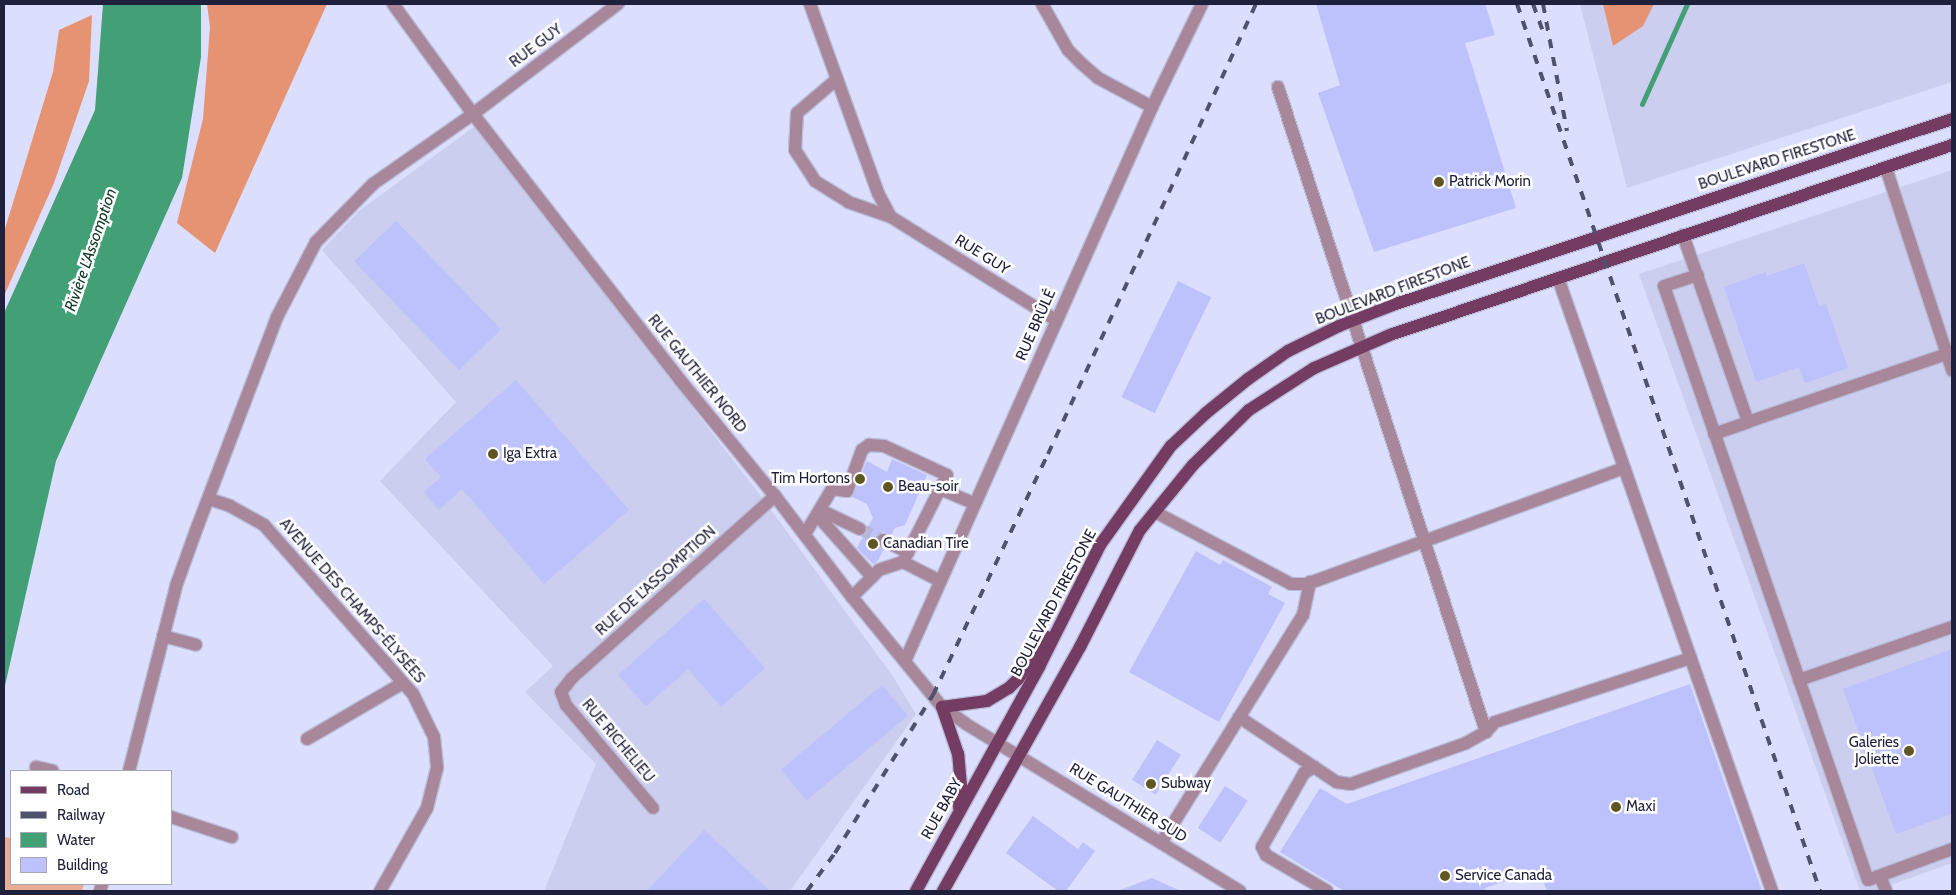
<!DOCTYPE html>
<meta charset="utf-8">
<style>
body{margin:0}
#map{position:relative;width:1956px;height:895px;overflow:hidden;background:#dbdefc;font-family:Cabin,sans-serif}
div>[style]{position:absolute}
.built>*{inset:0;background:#cbceee}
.green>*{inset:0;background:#e8ab94}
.forest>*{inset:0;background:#e69374}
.water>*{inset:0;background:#439f75}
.stream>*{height:5px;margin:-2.5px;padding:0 2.5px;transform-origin:2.5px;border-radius:2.5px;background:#439f75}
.building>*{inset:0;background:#bdc1fc;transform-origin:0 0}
.minor-tunnel>*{height:12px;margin-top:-6px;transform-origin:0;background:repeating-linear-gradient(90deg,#b5b8d5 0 12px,transparent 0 18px)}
.roads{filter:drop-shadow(1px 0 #b9bcd9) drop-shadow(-1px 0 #b9bcd9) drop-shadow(0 1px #b9bcd9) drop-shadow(0 -1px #b9bcd9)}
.minor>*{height:12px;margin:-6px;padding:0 6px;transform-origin:6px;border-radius:6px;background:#a8879b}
.major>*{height:12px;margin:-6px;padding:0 6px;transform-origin:6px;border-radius:6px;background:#743c62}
.rail>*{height:4px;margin-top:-2px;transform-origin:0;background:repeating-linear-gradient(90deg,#4f516d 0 9px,transparent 0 18px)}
.dots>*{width:14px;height:14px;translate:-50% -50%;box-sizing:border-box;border:2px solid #fff;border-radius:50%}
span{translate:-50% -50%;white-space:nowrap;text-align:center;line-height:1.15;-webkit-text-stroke:5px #fff;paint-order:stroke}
.street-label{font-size:15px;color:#1f203b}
.poi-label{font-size:15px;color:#1f203b}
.left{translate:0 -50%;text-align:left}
.right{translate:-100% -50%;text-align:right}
.water-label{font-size:16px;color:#113927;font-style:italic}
.frame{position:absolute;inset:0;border:5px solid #1f203b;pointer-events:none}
.legend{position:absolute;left:10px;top:770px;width:162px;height:115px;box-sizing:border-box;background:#fff;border:1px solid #a5a6b1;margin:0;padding:6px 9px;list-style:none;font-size:15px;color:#1f203b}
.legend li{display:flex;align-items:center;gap:10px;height:25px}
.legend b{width:25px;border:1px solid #a5a6b1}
</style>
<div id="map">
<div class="built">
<i style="clip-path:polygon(1580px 4px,1952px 4px,1952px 82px,1627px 188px)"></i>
<i style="clip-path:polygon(475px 126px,760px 495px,892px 675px,916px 714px,790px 891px,544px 891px,596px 764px,525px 692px,553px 666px,380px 481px,456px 402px,322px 250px,359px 211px)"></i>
<i style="clip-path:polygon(1952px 170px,1952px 863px,1874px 891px,1860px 891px,1639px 274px)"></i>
</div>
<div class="green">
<i style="clip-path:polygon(4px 837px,11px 838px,11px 884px,84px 884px,82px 891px,4px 891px)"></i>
</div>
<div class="forest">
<i style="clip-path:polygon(207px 4px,327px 4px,215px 253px,177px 223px,203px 119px,210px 27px)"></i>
<i style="clip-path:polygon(1603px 4px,1654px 4px,1643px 26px,1613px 46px)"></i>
<i style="clip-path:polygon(92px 15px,89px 81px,54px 183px,4px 296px,4px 232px,53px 72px,59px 30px)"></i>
</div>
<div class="water">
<i style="clip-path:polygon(103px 4px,201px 4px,201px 57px,182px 178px,56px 461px,4px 690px,4px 313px,95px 110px)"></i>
</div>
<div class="stream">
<i style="left:1642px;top:104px;width:110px;rotate:-65.8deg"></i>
</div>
<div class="building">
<i style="clip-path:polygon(1316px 4px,1485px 4px,1495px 35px,1465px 43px,1516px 208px,1374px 252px,1318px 93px,1340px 85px)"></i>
<i style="left:396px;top:221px;width:151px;height:58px;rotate:46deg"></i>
<i style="clip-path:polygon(1804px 263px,1819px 306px,1826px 304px,1848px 368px,1805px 383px,1799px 367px,1756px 382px,1724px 287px,1766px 272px,1767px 276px)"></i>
<i style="left:1178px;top:281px;width:37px;height:129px;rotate:26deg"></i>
<i style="clip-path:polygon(516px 380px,629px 510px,544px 584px,462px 489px,439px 510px,424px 492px,441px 477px,425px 459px)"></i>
<i style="clip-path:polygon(892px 459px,927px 475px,905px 525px,895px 528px,891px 535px,883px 532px,876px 536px,876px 544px,884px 549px,877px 562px,873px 564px,857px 548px,873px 518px,867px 504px,852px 497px,867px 461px,887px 472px)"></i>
<i style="clip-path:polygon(1196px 551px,1220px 565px,1223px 560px,1272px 587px,1268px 594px,1285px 603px,1219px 722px,1129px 672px)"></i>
<i style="clip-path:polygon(704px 599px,765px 668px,721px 707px,688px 669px,646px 706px,618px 675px)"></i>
<i style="clip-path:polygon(1952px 649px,1952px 814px,1896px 834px,1843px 689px)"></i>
<i style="clip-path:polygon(1690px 684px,1762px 891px,1547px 891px,1539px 870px,1485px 888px,1486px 891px,1344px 891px,1280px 852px,1320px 788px,1347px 804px)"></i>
<i style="left:882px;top:685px;width:40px;height:132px;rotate:50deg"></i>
<i style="left:1157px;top:740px;width:28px;height:47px;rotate:32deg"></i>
<i style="left:1225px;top:786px;width:27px;height:50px;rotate:33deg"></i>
<i style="clip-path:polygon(1033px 816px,1078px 849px,1083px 842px,1095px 851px,1066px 891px,1058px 891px,1006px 853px)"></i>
<i style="clip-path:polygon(704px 830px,770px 891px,647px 891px)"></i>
<i style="clip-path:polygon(1152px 878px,1181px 891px,1120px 891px,1120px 890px)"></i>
</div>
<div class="minor-tunnel">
<i style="left:860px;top:529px;width:25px;rotate:26deg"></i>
</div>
<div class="roads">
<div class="minor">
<i style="left:393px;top:4px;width:136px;rotate:54deg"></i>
<i style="left:473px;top:114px;width:337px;rotate:52.1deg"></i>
<i style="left:680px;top:380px;width:150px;rotate:50.7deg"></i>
<i style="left:775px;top:496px;width:127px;rotate:52.7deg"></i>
<i style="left:852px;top:597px;width:142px;rotate:50.7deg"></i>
<i style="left:942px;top:707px;width:29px;rotate:35deg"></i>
<i style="left:966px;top:724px;width:321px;rotate:31.4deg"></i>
<i style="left:810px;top:4px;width:201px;rotate:70.2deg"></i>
<i style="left:878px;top:193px;width:27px;rotate:62deg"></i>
<i style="left:891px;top:217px;width:195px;rotate:32deg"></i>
<i style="left:1042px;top:4px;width:53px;rotate:60.5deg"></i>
<i style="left:1068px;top:50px;width:20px;rotate:45deg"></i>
<i style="left:1082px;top:64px;width:21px;rotate:41deg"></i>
<i style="left:1098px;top:78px;width:61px;rotate:28.2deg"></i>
<i style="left:837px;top:79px;width:52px;rotate:139.6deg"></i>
<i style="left:797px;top:113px;width:37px;rotate:93deg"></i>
<i style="left:795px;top:150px;width:37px;rotate:57deg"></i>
<i style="left:815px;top:181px;width:39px;rotate:32deg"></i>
<i style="left:848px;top:202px;width:46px;rotate:19.2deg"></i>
<i style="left:1278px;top:87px;width:678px;rotate:72.13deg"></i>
<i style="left:1886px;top:168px;width:213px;rotate:71.9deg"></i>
<i style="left:1683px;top:235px;width:198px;rotate:70.8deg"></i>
<i style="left:1748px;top:422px;width:216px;rotate:-18.9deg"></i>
<i style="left:1698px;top:275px;width:36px;rotate:162deg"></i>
<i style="left:1664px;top:286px;width:628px;rotate:71.05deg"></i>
<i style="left:1868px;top:880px;width:90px;rotate:-20.3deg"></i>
<i style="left:1558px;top:278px;width:649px;rotate:70.76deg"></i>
<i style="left:1714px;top:434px;width:36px;rotate:-19deg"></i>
<i style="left:940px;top:489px;width:38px;rotate:23deg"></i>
<i style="left:209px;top:499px;width:22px;rotate:18deg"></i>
<i style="left:230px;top:506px;width:39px;rotate:29deg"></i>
<i style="left:264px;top:525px;width:225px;rotate:48.6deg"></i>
<i style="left:413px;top:694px;width:48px;rotate:64deg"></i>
<i style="left:434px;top:737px;width:31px;rotate:84deg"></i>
<i style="left:437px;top:768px;width:41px;rotate:104deg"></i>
<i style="left:427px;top:808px;width:95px;rotate:119.5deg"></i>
<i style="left:820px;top:510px;width:44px;rotate:25.4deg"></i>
<i style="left:1155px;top:512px;width:154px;rotate:27.9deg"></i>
<i style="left:1291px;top:584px;width:16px"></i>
<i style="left:1307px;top:584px;width:338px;rotate:-20.1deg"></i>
<i style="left:817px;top:515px;width:83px;rotate:48.4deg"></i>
<i style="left:805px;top:534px;width:52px;rotate:-59deg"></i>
<i style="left:832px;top:489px;width:15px;rotate:8deg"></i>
<i style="left:847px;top:491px;width:44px;rotate:-69.9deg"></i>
<i style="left:862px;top:450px;width:9px;rotate:-36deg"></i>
<i style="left:869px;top:445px;width:15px;rotate:4deg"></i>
<i style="left:884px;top:446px;width:69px;rotate:24.7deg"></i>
<i style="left:947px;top:475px;width:97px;rotate:116.8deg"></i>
<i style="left:903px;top:562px;width:25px;rotate:162deg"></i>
<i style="left:879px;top:570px;width:38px;rotate:135deg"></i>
<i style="left:883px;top:540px;width:28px;rotate:26deg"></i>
<i style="left:903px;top:562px;width:42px;rotate:27.2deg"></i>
<i style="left:163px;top:636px;width:34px;rotate:15deg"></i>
<i style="left:905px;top:661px;width:607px;rotate:-65.97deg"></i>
<i style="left:1152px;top:107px;width:114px;rotate:-64.1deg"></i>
<i style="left:1799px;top:680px;width:162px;rotate:-19.1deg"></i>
<i style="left:1239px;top:717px;width:90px;rotate:33.7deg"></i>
<i style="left:307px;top:739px;width:111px;rotate:-30.3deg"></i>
<i style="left:36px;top:767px;width:17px;rotate:13deg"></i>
<i style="left:129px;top:771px;width:191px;rotate:-75.7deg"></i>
<i style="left:176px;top:586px;width:65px;rotate:-70.2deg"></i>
<i style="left:198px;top:525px;width:222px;rotate:-69.2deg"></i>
<i style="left:277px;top:317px;width:85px;rotate:-62.5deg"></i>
<i style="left:316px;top:242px;width:81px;rotate:-45.5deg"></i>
<i style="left:373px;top:184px;width:122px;rotate:-35deg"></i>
<i style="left:473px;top:114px;width:182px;rotate:-37.2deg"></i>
<i style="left:653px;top:808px;width:135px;rotate:-130.2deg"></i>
<i style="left:566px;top:705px;width:14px;rotate:-111deg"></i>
<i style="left:561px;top:692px;width:18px;rotate:-52deg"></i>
<i style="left:572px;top:678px;width:273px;rotate:-41.9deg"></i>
<i style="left:171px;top:817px;width:64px;rotate:18.2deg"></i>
<i style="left:1161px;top:843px;width:269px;rotate:-58.1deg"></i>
<i style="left:1303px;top:615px;width:34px;rotate:-78deg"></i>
<i style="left:1880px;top:876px;width:16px;rotate:68deg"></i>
<i style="left:100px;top:891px;width:7px;rotate:-74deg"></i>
<i style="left:1327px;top:891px;width:71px;rotate:-149.5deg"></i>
<i style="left:1266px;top:855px;width:9px;rotate:-117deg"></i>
<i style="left:1262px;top:847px;width:85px;rotate:-60.4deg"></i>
<i style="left:1304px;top:773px;width:12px;rotate:-31deg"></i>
<i style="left:1314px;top:767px;width:27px;rotate:34deg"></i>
<i style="left:1336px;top:782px;width:15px;rotate:8deg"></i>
<i style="left:1351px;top:784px;width:122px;rotate:-19.6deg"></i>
<i style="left:1466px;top:743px;width:23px;rotate:-29deg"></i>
<i style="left:1486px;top:732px;width:13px;rotate:-48deg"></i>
<i style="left:1495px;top:722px;width:206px;rotate:-18.1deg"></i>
</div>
<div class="major">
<i style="left:959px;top:807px;width:21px;rotate:-85deg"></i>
<i style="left:961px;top:786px;width:32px;rotate:-95deg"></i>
<i style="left:958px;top:754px;width:50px;rotate:-108.8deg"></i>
<i style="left:942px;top:707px;width:45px;rotate:-7.6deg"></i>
<i style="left:987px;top:701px;width:26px;rotate:-31deg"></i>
<i style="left:1009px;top:688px;width:13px;rotate:-45deg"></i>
<i style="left:1018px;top:679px;width:51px;rotate:-55.4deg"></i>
<i style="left:916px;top:891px;width:256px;rotate:-61.2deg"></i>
<i style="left:1039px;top:667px;width:136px;rotate:-63.4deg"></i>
<i style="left:1100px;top:545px;width:122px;rotate:-54.4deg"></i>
<i style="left:1171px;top:446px;width:48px;rotate:-43.3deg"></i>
<i style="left:1206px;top:413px;width:54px;rotate:-39deg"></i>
<i style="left:1248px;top:379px;width:49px;rotate:-35deg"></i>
<i style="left:1288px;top:351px;width:57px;rotate:-26.1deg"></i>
<i style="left:1339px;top:326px;width:58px;rotate:-21.3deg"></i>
<i style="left:1393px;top:305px;width:589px;rotate:-18.4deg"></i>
<i style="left:943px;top:891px;width:280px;rotate:-60.7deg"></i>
<i style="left:1080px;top:647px;width:131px;rotate:-62.9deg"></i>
<i style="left:1140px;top:530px;width:84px;rotate:-50.8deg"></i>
<i style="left:1193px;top:465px;width:78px;rotate:-44.5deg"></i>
<i style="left:1249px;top:410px;width:77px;rotate:-32.9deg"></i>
<i style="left:1314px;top:368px;width:83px;rotate:-23.5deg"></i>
<i style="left:1390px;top:335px;width:593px;rotate:-18.68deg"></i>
</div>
</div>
<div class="rail">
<i style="left:1517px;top:4px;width:937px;rotate:71.14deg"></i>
<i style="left:1533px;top:4px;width:27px;rotate:70deg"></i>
<i style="left:1543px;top:4px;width:129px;rotate:79.3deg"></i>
<i style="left:807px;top:891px;width:47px;rotate:-53.6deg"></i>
<i style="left:835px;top:853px;width:186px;rotate:-58.2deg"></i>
<i style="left:933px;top:695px;width:267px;rotate:-64.5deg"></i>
<i style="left:1048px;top:454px;width:496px;rotate:-65.2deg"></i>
</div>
<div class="dots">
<i style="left:1439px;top:182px;background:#5e5723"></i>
<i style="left:493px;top:454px;background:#5e5723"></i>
<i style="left:860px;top:479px;background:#5e5723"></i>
<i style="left:888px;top:487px;background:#5e5723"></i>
<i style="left:873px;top:544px;background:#5e5723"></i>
<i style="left:1909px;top:751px;background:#5e5723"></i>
<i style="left:1151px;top:784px;background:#5e5723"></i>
<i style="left:1616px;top:807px;background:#5e5723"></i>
<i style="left:1445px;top:876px;background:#5e5723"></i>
</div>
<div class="street-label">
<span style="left:536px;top:46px;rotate:-37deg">RUE GUY</span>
<span style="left:1777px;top:160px;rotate:-18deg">BOULEVARD FIRESTONE</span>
<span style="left:982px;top:255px;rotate:32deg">RUE GUY</span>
<span style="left:1393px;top:291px;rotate:-21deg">BOULEVARD FIRESTONE</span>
<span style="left:1036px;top:325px;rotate:-66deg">RUE BRÛLÉ</span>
<span style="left:697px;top:374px;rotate:51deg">RUE GAUTHIER NORD</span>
<span style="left:656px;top:581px;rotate:-42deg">RUE DE L'ASSOMPTION</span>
<span style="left:352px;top:601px;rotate:49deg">AVENUE DES CHAMPS-ÉLYSÉES</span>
<span style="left:1054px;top:603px;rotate:-62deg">BOULEVARD FIRESTONE</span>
<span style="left:618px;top:741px;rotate:50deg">RUE RICHELIEU</span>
<span style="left:1128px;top:803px;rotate:32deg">RUE GAUTHIER SUD</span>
<span style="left:942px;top:809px;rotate:-61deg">RUE BABY</span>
</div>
<div class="poi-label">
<span class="left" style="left:1449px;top:182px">Patrick Morin</span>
<span class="left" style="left:503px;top:454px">Iga Extra</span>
<span class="right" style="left:850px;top:479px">Tim Hortons</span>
<span class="left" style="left:898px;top:487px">Beau-soir</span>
<span class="left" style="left:883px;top:544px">Canadian Tire</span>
<span class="right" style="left:1899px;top:751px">Galeries<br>Joliette</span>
<span class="left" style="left:1161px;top:784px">Subway</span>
<span class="left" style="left:1626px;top:807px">Maxi</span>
<span class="left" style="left:1455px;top:876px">Service Canada</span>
</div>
<div class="water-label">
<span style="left:91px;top:250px;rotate:-71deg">Rivière L'Assomption</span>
</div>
<div class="frame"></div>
<ul class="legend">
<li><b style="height:6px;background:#743c62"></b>Road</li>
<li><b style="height:6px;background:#4f516d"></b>Railway</li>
<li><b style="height:14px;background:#439f75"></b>Water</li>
<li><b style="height:14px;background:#bdc1fc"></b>Building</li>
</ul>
</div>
